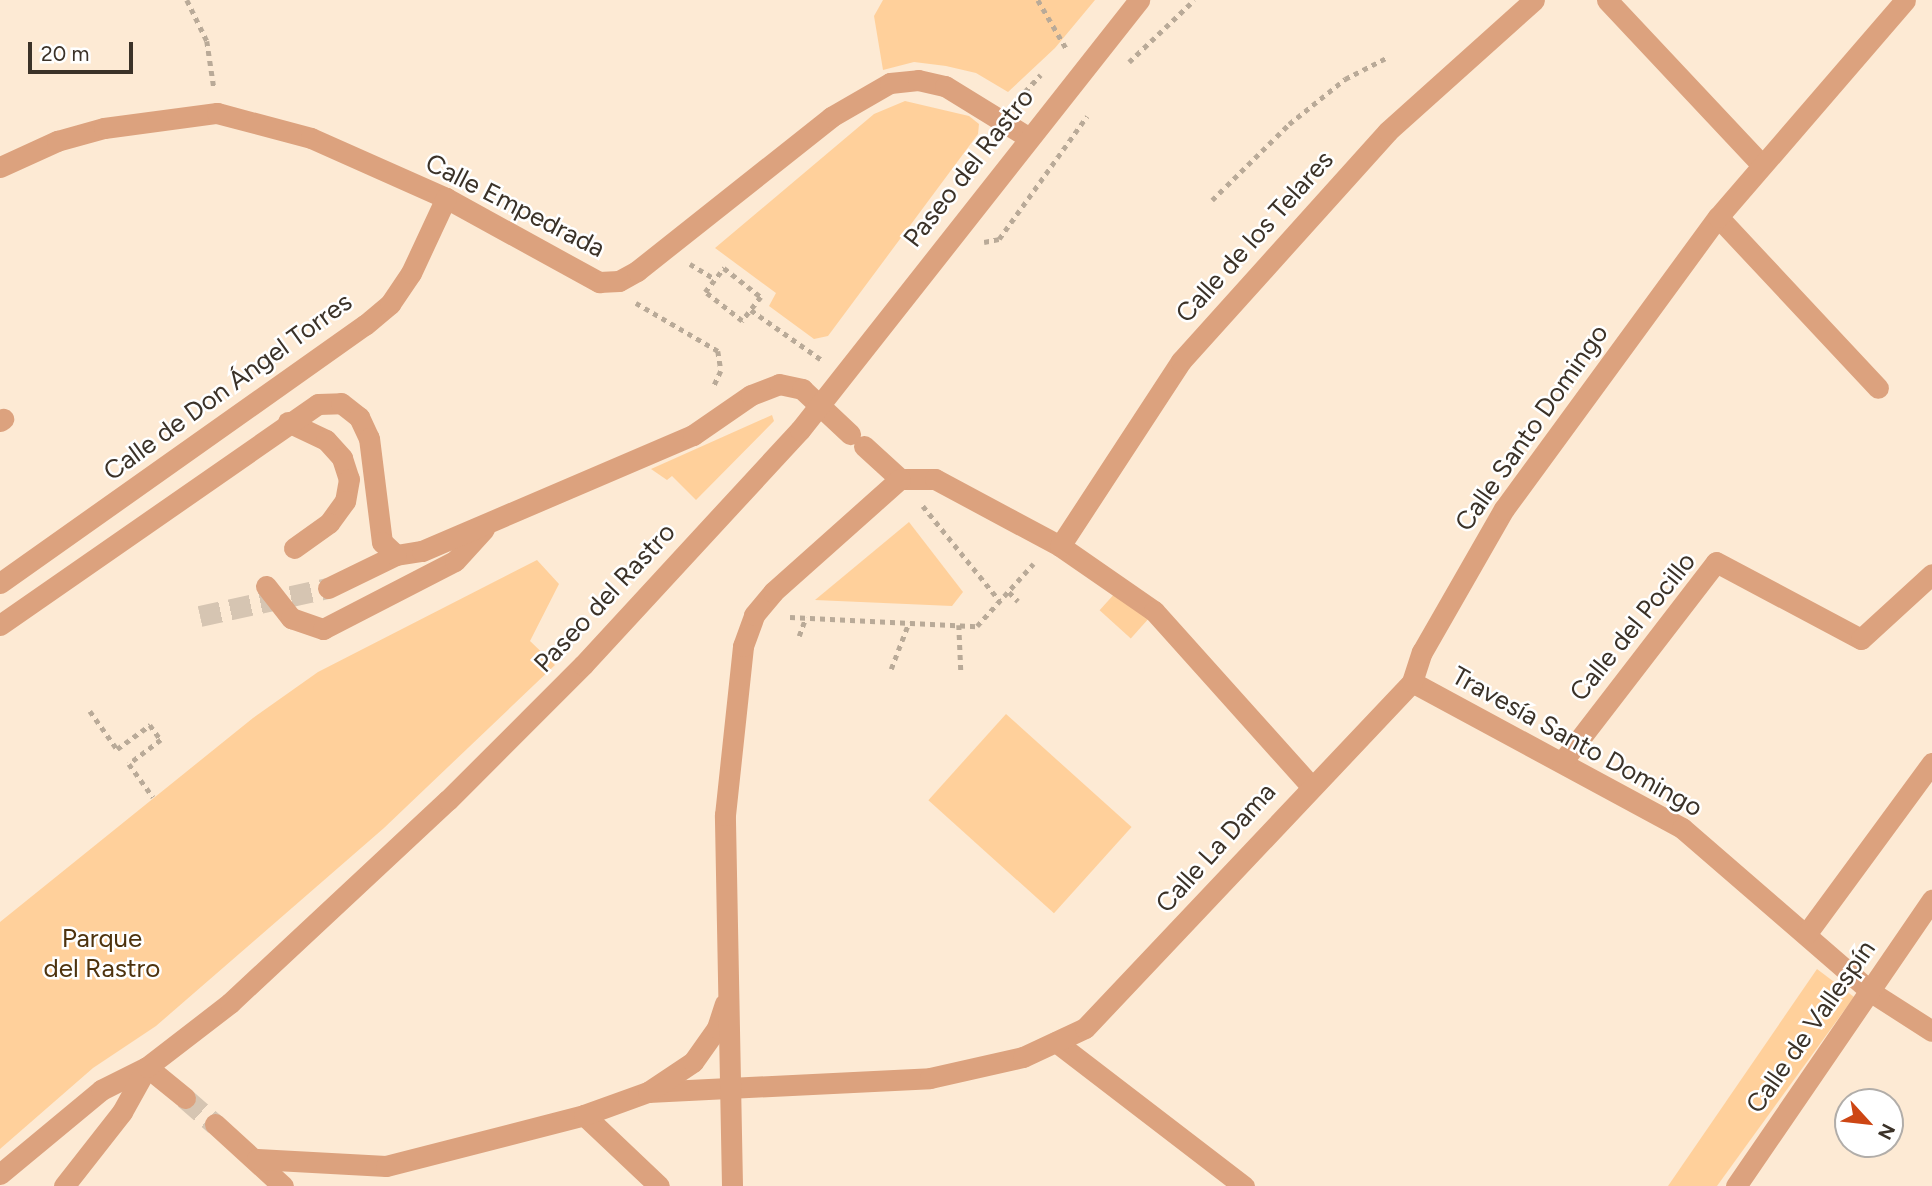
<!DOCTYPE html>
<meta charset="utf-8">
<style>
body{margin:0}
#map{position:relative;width:1932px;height:1186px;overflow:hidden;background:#fdead4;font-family:Figtree,sans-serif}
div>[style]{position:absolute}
.green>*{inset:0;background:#ffd09b;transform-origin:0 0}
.minor-tunnel>*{height:21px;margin-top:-10.5px;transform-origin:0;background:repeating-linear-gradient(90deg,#d6c5b2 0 21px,transparent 0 31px)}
.path>*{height:4.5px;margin-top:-2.25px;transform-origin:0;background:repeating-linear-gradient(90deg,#b9aa98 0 5px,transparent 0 10px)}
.minor>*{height:21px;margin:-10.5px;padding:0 10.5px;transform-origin:10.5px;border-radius:10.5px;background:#dca27e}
span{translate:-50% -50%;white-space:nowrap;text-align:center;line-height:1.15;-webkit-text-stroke:5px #fff;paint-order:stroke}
.street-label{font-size:26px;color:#3b3228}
.park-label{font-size:26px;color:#4e330e}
.north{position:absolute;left:1834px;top:1088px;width:70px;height:70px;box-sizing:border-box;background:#fff;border:2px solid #b1ada9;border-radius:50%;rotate:117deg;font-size:19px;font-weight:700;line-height:28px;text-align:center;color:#3b3228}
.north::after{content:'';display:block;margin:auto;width:24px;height:32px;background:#cd4614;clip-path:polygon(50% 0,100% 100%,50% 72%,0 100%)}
.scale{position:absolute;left:28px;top:42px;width:105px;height:32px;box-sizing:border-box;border:4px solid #3b3228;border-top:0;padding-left:9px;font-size:21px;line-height:24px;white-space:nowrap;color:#3b3228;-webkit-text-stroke:5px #fff;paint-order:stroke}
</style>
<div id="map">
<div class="green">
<i style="clip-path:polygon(883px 0,1095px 0,1055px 48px,1008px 92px,976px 73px,946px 66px,914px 62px,883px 70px,874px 16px)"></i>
<i style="clip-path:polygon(905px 101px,969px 116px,979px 124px,978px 134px,828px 336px,814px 339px,769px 306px,776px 293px,715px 248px,874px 114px)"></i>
<i style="clip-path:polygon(772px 415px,774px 421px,696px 500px,672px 476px,667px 480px,651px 469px)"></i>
<i style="clip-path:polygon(909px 522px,963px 592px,952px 606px,815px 600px)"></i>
<i style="clip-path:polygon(537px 560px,559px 584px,530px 641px,555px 665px,384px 828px,156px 1026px,93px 1068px,0 1149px,0 922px,253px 718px,318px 672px)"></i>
<i style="left:1117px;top:591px;width:42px;height:26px;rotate:42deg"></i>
<i style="left:1006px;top:714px;width:169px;height:116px;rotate:42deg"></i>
<i style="clip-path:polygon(1817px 969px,1854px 997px,1717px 1186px,1668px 1186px)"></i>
</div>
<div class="minor-tunnel">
<i style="left:200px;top:616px;width:131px;rotate:-12.3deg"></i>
<i style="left:185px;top:1098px;width:40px;rotate:41deg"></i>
</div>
<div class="path">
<i style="left:187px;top:0;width:46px;rotate:64deg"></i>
<i style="left:207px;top:41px;width:48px;rotate:81.5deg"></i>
<i style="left:1038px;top:0;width:56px;rotate:59.7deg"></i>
<i style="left:1129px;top:62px;width:90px;rotate:-43.6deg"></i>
<i style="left:1018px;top:99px;width:33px;rotate:-47deg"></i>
<i style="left:1212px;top:200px;width:108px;rotate:-44.6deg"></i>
<i style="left:1289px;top:124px;width:72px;rotate:-38.8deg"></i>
<i style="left:1345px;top:79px;width:48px;rotate:-27.1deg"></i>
<i style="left:984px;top:242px;width:15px;rotate:-11deg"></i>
<i style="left:999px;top:239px;width:151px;rotate:-54.4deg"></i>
<i style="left:690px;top:264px;width:29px;rotate:31deg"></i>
<i style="left:724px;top:268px;width:47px;rotate:38.1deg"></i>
<i style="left:761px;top:297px;width:31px;rotate:128deg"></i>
<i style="left:742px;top:321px;width:47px;rotate:-141.9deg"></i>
<i style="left:705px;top:292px;width:31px;rotate:-52deg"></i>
<i style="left:636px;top:303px;width:95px;rotate:30.3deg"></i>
<i style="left:718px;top:351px;width:20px;rotate:81deg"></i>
<i style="left:721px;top:371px;width:17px;rotate:115deg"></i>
<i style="left:751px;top:310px;width:87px;rotate:35.2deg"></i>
<i style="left:923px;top:506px;width:122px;rotate:51deg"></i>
<i style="left:1009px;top:592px;width:13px;rotate:45deg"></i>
<i style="left:790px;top:617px;width:187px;rotate:2.8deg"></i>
<i style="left:977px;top:626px;width:84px;rotate:-47.9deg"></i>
<i style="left:959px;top:625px;width:45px;rotate:87.5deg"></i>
<i style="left:799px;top:636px;width:20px;rotate:-70deg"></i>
<i style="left:891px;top:669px;width:50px;rotate:-69deg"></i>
<i style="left:90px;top:711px;width:47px;rotate:54.6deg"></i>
<i style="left:117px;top:749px;width:41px;rotate:-36deg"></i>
<i style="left:150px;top:725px;width:19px;rotate:54deg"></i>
<i style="left:161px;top:740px;width:40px;rotate:143deg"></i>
<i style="left:129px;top:764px;width:41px;rotate:54deg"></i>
</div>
<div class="minor">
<i style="left:1607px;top:0;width:226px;rotate:46.8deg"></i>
<i style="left:0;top:167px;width:63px;rotate:-24.5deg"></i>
<i style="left:57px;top:141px;width:49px;rotate:-15.5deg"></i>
<i style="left:104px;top:128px;width:114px;rotate:-7.6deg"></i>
<i style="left:217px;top:113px;width:97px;rotate:14.9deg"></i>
<i style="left:311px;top:138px;width:148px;rotate:24deg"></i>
<i style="left:446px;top:198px;width:175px;rotate:28.8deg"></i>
<i style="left:599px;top:282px;width:20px;rotate:-3deg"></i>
<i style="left:619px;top:281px;width:21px;rotate:-29deg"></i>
<i style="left:637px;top:271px;width:248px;rotate:-38.4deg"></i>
<i style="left:831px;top:117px;width:68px;rotate:-30deg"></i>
<i style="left:890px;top:83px;width:28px;rotate:-6deg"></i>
<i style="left:918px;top:80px;width:28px;rotate:13deg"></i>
<i style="left:945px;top:86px;width:97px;rotate:31.6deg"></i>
<i style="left:1718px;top:217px;width:234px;rotate:46.9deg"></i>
<i style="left:0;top:421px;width:4px;rotate:-34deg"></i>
<i style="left:288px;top:422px;width:42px;rotate:25.3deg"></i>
<i style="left:326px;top:440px;width:24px;rotate:48deg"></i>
<i style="left:342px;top:458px;width:22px;rotate:72deg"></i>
<i style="left:349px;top:479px;width:22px;rotate:100deg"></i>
<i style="left:345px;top:501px;width:27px;rotate:126deg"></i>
<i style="left:329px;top:523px;width:43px;rotate:144.5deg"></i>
<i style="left:864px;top:446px;width:49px;rotate:42.5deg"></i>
<i style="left:900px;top:479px;width:35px"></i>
<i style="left:935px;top:479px;width:142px;rotate:28.2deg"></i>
<i style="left:1060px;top:546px;width:114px;rotate:34.7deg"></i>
<i style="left:1154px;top:611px;width:235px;rotate:48.1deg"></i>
<i style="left:1060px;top:546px;width:221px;rotate:-56.8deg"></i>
<i style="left:1181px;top:361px;width:309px;rotate:-48deg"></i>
<i style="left:1388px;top:131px;width:196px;rotate:-41.9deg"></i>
<i style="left:0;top:583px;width:447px;rotate:-35.3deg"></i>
<i style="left:365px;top:325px;width:33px;rotate:-40deg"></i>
<i style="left:390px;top:304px;width:37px;rotate:-56deg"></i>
<i style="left:411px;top:273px;width:83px;rotate:-65deg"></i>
<i style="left:266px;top:586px;width:41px;rotate:52deg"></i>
<i style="left:291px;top:618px;width:34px;rotate:19deg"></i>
<i style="left:323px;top:629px;width:148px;rotate:-27.3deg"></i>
<i style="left:455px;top:561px;width:43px;rotate:-47.8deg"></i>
<i style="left:328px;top:588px;width:76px;rotate:-25.9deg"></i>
<i style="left:396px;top:555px;width:26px;rotate:-9deg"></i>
<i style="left:422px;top:551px;width:295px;rotate:-23.2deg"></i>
<i style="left:693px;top:435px;width:70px;rotate:-34.6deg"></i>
<i style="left:751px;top:395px;width:30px;rotate:-21deg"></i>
<i style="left:779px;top:384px;width:24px;rotate:12deg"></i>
<i style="left:802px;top:389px;width:66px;rotate:43.2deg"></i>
<i style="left:0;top:625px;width:387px;rotate:-34.8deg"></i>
<i style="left:318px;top:404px;width:23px;rotate:-2deg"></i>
<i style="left:341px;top:403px;width:23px;rotate:38deg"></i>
<i style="left:359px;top:417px;width:23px;rotate:65deg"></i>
<i style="left:369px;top:438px;width:105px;rotate:82.9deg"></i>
<i style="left:382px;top:542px;width:19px;rotate:43deg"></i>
<i style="left:1412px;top:682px;width:307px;rotate:28.4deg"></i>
<i style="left:1682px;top:828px;width:250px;rotate:40.9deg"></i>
<i style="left:1871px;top:992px;width:72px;rotate:32.6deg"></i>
<i style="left:1562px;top:762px;width:252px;rotate:-52.4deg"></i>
<i style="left:1716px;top:562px;width:164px;rotate:28deg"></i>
<i style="left:1861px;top:639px;width:96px;rotate:-42.5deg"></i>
<i style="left:1807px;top:933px;width:211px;rotate:-53.7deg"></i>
<i style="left:1056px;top:1042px;width:237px;rotate:37.5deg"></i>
<i style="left:147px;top:1067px;width:49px;rotate:39.2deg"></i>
<i style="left:648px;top:1092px;width:282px;rotate:-2.8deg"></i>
<i style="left:930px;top:1078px;width:95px;rotate:-12.7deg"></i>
<i style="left:1023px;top:1057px;width:68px;rotate:-25.1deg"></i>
<i style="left:1085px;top:1028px;width:476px;rotate:-46.6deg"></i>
<i style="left:1412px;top:682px;width:32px;rotate:-72deg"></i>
<i style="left:1422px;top:652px;width:165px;rotate:-60.2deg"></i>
<i style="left:1504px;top:509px;width:362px;rotate:-53.8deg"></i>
<i style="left:1718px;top:217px;width:286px;rotate:-49.2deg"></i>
<i style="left:584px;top:1115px;width:103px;rotate:43.4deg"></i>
<i style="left:215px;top:1124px;width:92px;rotate:42.4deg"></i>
<i style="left:257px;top:1159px;width:129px;rotate:3.1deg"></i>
<i style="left:386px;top:1166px;width:204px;rotate:-14.4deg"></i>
<i style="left:584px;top:1115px;width:68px;rotate:-19.8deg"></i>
<i style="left:648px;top:1092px;width:54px;rotate:-33.7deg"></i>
<i style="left:693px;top:1062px;width:42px;rotate:-54.8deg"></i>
<i style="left:717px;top:1028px;width:25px;rotate:-72deg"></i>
<i style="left:0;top:1174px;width:131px;rotate:-39.7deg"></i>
<i style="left:101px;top:1090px;width:51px;rotate:-26.6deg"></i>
<i style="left:64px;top:1186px;width:94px;rotate:-51.9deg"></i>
<i style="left:122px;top:1112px;width:51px;rotate:-60.9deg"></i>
<i style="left:147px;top:1067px;width:105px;rotate:-37.6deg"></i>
<i style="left:230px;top:1003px;width:298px;rotate:-43deg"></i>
<i style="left:448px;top:800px;width:191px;rotate:-45deg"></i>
<i style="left:583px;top:665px;width:320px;rotate:-47.3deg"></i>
<i style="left:800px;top:430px;width:548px;rotate:-51.75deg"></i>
<i style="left:732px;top:1186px;width:371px;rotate:-91.1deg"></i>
<i style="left:725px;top:815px;width:170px;rotate:-83.9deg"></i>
<i style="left:743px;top:646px;width:33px;rotate:-70deg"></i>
<i style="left:754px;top:615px;width:30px;rotate:-50deg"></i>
<i style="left:773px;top:592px;width:170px;rotate:-41.7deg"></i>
<i style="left:1736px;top:1186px;width:347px;rotate:-55.6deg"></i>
</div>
<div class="street-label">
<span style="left:969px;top:168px;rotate:-52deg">Paseo del Rastro</span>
<span style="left:515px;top:206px;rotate:27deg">Calle Empedrada</span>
<span style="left:1255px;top:237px;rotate:-48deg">Calle de los Telares</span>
<span style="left:228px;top:387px;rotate:-36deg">Calle de Don Ángel Torres</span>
<span style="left:1532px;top:428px;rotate:-55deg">Calle Santo Domingo</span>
<span style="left:605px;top:598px;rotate:-47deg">Paseo del Rastro</span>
<span style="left:1633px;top:627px;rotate:-51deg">Calle del Pocillo</span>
<span style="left:1577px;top:742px;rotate:29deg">Travesía Santo Domingo</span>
<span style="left:1216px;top:848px;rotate:-48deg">Calle La Dama</span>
<span style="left:1811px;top:1027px;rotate:-55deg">Calle de Vallespín</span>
</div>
<div class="park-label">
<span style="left:102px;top:954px">Parque<br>del Rastro</span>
</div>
<div class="north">N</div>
<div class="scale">20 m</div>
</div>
